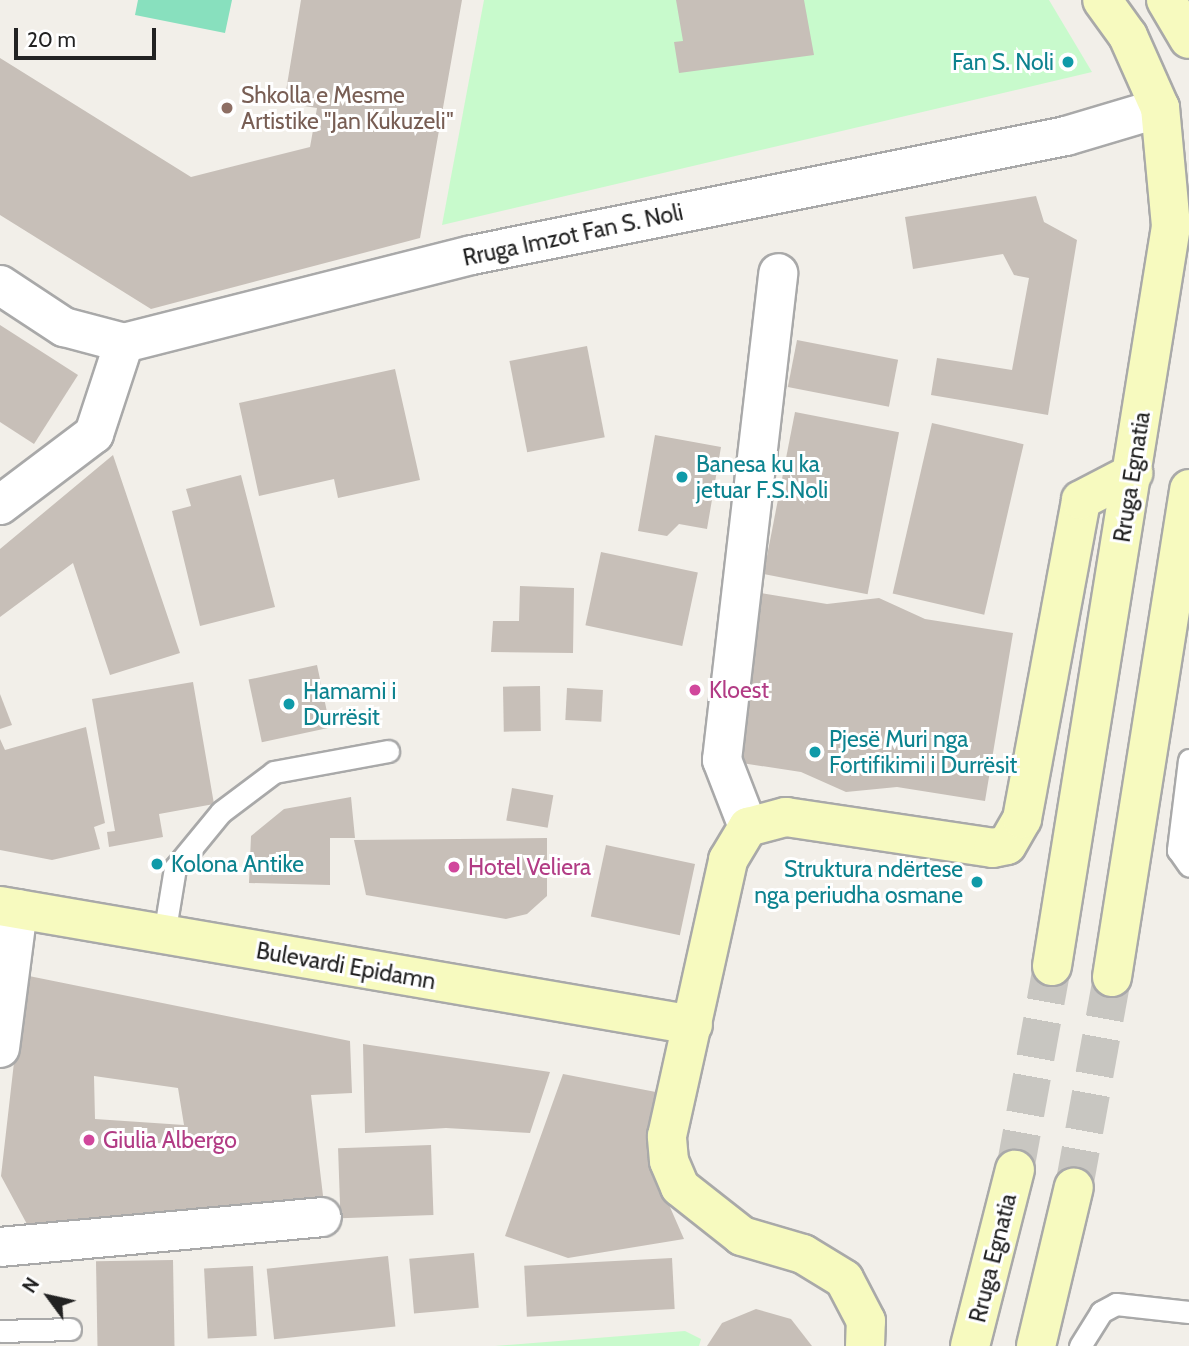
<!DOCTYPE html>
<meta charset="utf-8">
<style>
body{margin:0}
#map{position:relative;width:1189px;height:1346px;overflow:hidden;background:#f2efe9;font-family:Cabin,sans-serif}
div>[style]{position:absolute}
.park>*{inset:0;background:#c8facc}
.pitch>*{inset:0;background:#88e0be}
.building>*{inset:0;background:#c7bfb8;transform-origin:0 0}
.secondary-tunnel>*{height:38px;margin-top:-19px;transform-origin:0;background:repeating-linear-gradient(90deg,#c8c6c1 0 38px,transparent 0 57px)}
.roads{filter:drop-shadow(2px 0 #a9a9a9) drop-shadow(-2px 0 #a9a9a9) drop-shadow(0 2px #a9a9a9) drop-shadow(0 -2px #a9a9a9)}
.lane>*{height:21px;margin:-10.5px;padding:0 10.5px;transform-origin:10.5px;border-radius:10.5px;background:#fff}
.street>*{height:38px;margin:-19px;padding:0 19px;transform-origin:19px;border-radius:19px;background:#fff}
.secondary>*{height:38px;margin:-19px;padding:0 19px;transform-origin:19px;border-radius:19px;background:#f7fabf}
.dots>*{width:19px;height:19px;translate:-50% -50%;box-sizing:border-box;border:4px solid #fff;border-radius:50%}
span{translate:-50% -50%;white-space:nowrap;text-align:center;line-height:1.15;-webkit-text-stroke:6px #fff;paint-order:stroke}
.culture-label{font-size:23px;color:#0d838f}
.right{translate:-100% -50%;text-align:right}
.left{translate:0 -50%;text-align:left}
.education-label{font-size:23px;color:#785e54}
.street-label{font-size:23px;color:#222}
.hotel-label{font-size:23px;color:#b23c85}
.north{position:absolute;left:14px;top:1262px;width:70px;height:70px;-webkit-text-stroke:5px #fff;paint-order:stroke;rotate:303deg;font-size:19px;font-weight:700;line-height:28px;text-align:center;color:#222}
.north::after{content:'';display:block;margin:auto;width:24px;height:32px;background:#222;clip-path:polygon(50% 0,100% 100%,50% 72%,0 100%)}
.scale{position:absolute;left:14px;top:28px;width:142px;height:32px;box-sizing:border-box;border:4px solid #222;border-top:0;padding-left:9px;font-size:21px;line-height:24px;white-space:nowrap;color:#222;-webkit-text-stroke:5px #fff;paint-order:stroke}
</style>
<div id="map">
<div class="park">
<i style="clip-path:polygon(484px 0,1049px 0,1092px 72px,442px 225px)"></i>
<i style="clip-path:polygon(685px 1331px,701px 1339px,699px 1346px,495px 1346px)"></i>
</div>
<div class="pitch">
<i style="clip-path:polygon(138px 0,232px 0,225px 33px,135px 15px)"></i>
</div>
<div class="building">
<i style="clip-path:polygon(301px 0,462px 0,420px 238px,151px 309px,0 215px,0 58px,191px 177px,310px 147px,317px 108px,284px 103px)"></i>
<i style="clip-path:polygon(676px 0,804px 0,814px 55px,679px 73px,674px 42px,683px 41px)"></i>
<i style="clip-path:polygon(1036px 196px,1044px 222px,1077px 240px,1048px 415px,931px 395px,937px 358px,1012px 370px,1029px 278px,1014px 275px,1003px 254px,913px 269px,905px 217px)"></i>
<i style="clip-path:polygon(0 325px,78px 375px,34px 444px,0 422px)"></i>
<i style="left:797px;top:340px;width:103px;height:48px;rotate:11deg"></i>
<i style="left:587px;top:346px;width:93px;height:79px;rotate:79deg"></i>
<i style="clip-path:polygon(395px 369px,420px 480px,338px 498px,334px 479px,259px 496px,239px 403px)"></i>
<i style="left:795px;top:412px;width:106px;height:165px;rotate:11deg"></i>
<i style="left:932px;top:423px;width:94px;height:175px;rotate:13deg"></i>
<i style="clip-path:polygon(655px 435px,721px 447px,707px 529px,679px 524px,667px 536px,638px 531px)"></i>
<i style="clip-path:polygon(113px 455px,180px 653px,110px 675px,73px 563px,0 617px,0 549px)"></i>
<i style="clip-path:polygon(241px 475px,275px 607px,200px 626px,172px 511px,191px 506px,186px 489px)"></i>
<i style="left:601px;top:552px;width:99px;height:75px;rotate:12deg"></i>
<i style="clip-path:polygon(520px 586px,574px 588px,573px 653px,491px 652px,493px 621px,519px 621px)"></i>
<i style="clip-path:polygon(749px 591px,827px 604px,879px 598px,925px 619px,1013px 633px,985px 801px,897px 787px,846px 792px,801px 772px,722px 760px)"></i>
<i style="left:317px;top:665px;width:64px;height:70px;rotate:78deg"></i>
<i style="clip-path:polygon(193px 682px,214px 804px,159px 814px,163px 837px,109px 847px,107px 832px,115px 831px,92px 699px)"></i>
<i style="left:540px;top:686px;width:45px;height:37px;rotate:89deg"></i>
<i style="left:567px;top:688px;width:36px;height:32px;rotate:3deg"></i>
<i style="clip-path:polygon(0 694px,12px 725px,0 729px)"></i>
<i style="clip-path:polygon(86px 727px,105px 823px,94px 827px,100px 849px,52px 860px,0 850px,0 739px,5px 750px)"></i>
<i style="left:512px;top:788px;width:42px;height:33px;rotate:10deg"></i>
<i style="clip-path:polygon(351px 797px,355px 838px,330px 838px,330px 885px,249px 883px,251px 836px,284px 809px)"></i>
<i style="clip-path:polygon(547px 838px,547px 896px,527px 914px,506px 919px,366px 895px,354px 840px)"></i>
<i style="left:606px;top:845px;width:91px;height:73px;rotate:12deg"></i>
<i style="clip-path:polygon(evenodd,24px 975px,350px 1041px,352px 1093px,311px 1095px,324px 1204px,28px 1226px,1px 1176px,24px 975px,94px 1076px,178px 1088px,184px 1125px,95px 1119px,94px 1076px)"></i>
<i style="clip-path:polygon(363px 1044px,550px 1072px,530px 1133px,446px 1128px,365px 1133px)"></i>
<i style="clip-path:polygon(563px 1074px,661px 1093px,648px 1157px,684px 1239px,568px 1258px,505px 1236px)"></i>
<i style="left:431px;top:1145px;width:70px;height:93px;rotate:88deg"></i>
<i style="left:474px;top:1253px;width:55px;height:65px;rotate:85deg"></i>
<i style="left:388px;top:1256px;width:71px;height:122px;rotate:84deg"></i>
<i style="left:672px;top:1258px;width:51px;height:148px;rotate:87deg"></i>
<i style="left:173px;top:1260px;width:86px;height:77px;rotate:89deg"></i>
<i style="left:253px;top:1266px;width:70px;height:49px;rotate:87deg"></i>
<i style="clip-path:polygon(756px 1309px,791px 1319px,812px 1346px,707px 1346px,722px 1323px)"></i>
</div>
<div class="secondary-tunnel">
<i style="left:1015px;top:1170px;width:207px;rotate:-79.7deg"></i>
<i style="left:1074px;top:1187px;width:213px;rotate:-79.7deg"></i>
</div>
<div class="roads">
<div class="lane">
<i style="left:1189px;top:760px;width:91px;rotate:97deg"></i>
<i style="left:1178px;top:850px;width:19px;rotate:55deg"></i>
<i style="left:164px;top:935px;width:68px;rotate:-80.7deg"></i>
<i style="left:175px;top:868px;width:72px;rotate:-50.6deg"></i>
<i style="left:221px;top:812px;width:66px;rotate:-37deg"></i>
<i style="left:274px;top:772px;width:116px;rotate:-10.4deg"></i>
<i style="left:0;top:1331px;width:70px;rotate:-1.6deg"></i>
<i style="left:1080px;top:1346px;width:40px;rotate:-58deg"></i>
<i style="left:1101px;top:1312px;width:17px;rotate:-28deg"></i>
<i style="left:1116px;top:1304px;width:73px;rotate:6.3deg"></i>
</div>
<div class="street">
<i style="left:0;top:285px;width:77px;rotate:33.3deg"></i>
<i style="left:64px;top:327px;width:62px;rotate:14.9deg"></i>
<i style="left:124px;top:343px;width:359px;rotate:-14.2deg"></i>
<i style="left:472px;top:255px;width:606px;rotate:-11.33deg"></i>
<i style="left:1066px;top:136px;width:98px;rotate:-16.6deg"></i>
<i style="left:0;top:505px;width:118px;rotate:-37.1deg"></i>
<i style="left:94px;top:434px;width:96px;rotate:-71.8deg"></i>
<i style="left:748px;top:827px;width:72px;rotate:-111.2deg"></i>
<i style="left:722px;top:760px;width:490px;rotate:-83.4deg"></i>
<i style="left:0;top:1048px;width:140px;rotate:-82.6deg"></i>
<i style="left:0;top:1247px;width:323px;rotate:-5.3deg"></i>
</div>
<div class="secondary">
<i style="left:1166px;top:0;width:45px;rotate:59.5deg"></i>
<i style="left:0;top:906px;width:703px;rotate:9.74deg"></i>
<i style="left:1052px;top:966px;width:750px;rotate:-80.86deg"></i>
<i style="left:1171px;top:226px;width:119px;rotate:-95.3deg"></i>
<i style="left:1160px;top:108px;width:79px;rotate:-114deg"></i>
<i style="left:1128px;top:36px;width:44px;rotate:-125.8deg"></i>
<i style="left:1112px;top:977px;width:494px;rotate:-81deg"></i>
<i style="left:865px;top:1346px;width:25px;rotate:-88deg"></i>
<i style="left:866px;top:1321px;width:47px;rotate:-117.6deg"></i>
<i style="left:844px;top:1279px;width:48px;rotate:-148.6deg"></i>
<i style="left:803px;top:1254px;width:64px;rotate:-163.6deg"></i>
<i style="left:742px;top:1236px;width:79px;rotate:-141.7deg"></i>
<i style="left:680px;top:1187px;width:28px;rotate:-113deg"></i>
<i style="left:669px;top:1161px;width:25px;rotate:-95deg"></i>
<i style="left:667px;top:1136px;width:283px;rotate:-77.5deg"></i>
<i style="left:728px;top:860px;width:39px;rotate:-59deg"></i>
<i style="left:748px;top:827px;width:39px;rotate:-15deg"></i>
<i style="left:786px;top:817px;width:209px;rotate:8.5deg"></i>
<i style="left:993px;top:848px;width:14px;rotate:-12deg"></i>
<i style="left:1007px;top:845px;width:30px;rotate:-60deg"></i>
<i style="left:1022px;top:819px;width:324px;rotate:-79.5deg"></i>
<i style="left:1081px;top:500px;width:59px;rotate:-27.4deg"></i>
<i style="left:970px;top:1346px;width:182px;rotate:-75.7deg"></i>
<i style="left:1036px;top:1346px;width:163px;rotate:-76.6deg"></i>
</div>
</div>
<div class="dots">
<i style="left:1068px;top:62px;background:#0f9aa8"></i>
<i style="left:227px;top:108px;background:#8d6e63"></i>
<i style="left:682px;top:477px;background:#0f9aa8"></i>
<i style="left:695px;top:690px;background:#d1479c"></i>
<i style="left:289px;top:704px;background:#0f9aa8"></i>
<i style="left:815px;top:752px;background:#0f9aa8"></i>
<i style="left:157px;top:864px;background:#0f9aa8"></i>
<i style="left:454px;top:867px;background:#d1479c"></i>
<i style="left:977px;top:882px;background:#0f9aa8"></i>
<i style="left:89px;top:1140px;background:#d1479c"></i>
</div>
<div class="culture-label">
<span class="right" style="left:1054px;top:62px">Fan S. Noli</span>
<span class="left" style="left:696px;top:477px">Banesa ku ka<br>jetuar F.S.Noli</span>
<span class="left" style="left:303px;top:704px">Hamami i<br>Durrësit</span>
<span class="left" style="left:829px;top:752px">Pjesë Muri nga<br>Fortifikimi i Durrësit</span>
<span class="left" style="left:171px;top:864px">Kolona Antike</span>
<span class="right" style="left:963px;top:882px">Struktura ndërtese<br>nga periudha osmane</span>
</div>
<div class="education-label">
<span class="left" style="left:241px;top:108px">Shkolla e Mesme<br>Artistike "Jan Kukuzeli"</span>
</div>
<div class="street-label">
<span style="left:573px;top:235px;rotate:-12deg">Rruga Imzot Fan S. Noli</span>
<span style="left:1132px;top:477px;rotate:-81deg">Rruga Egnatia</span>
<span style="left:346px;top:966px;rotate:10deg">Bulevardi Epidamn</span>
<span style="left:993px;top:1258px;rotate:-76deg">Rruga Egnatia</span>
</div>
<div class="hotel-label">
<span class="left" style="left:709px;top:690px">Kloest</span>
<span class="left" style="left:468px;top:867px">Hotel Veliera</span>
<span class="left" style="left:103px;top:1140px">Giulia Albergo</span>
</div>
<div class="north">N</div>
<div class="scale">20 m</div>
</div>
